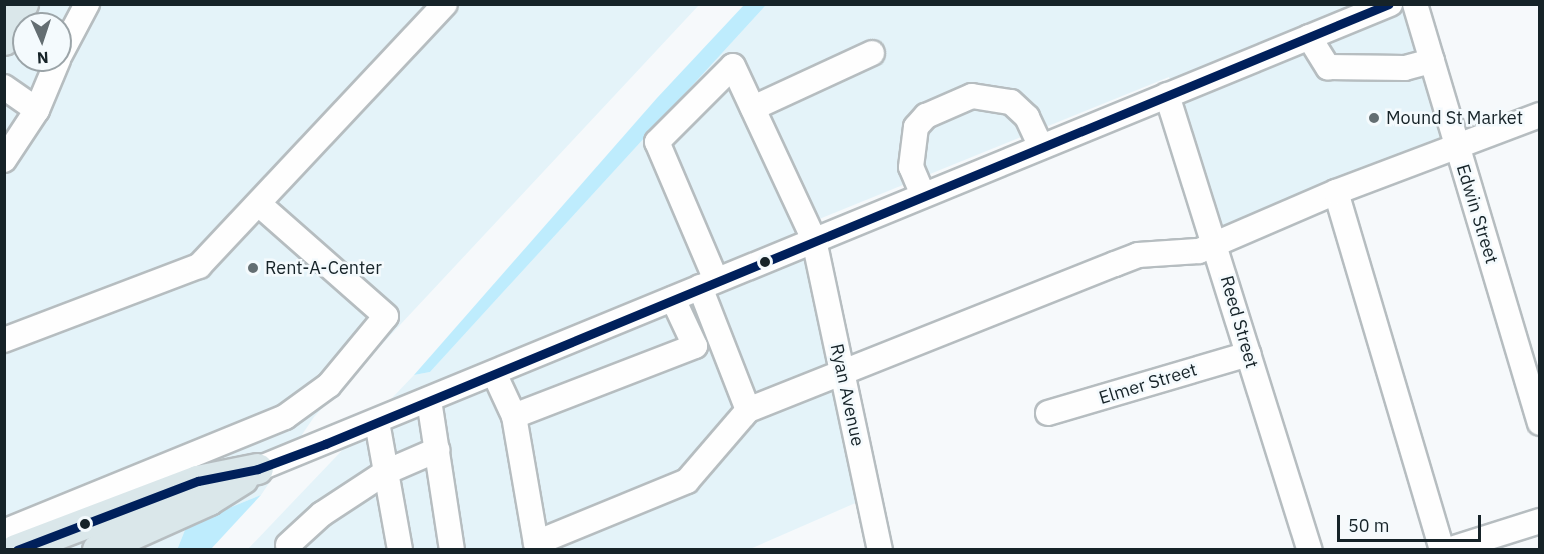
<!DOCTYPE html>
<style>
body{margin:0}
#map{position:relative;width:1544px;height:554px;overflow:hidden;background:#f6f9fb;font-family:"IBM Plex Sans",sans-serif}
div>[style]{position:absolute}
.built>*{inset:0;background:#e4f3f9}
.green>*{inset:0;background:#beecfd}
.roads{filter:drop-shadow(2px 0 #b6bdc0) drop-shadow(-2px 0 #b6bdc0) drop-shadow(0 2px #b6bdc0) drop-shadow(0 -2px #b6bdc0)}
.minor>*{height:24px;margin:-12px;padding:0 12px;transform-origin:12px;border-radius:12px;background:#fefefe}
.major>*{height:30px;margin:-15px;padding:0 15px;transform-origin:15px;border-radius:15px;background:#dae7ea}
.bus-1>*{height:9px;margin:-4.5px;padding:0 4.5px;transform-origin:4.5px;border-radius:4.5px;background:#00205b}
.dots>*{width:16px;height:16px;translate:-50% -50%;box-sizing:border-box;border:3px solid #f4fafd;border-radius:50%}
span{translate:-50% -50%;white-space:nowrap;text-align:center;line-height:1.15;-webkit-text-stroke:5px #f4fafd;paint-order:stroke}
.poi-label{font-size:18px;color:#162328}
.left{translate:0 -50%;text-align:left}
.street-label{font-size:18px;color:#162328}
.frame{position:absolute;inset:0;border:6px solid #162328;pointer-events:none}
.north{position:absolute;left:12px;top:12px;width:60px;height:60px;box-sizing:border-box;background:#f4fafd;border:2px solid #9ba4a8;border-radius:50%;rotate:177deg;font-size:16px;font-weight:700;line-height:24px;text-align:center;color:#162328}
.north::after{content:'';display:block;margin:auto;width:21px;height:27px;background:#646e72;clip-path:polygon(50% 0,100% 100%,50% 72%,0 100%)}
.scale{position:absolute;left:1337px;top:515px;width:144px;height:27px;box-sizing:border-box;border:3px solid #162328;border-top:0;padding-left:8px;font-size:18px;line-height:21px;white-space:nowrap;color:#162328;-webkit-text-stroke:4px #f4fafd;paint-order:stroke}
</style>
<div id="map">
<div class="built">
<i style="clip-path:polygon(evenodd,4px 5px,699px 5px,314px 417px,261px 495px,187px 525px,177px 550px,5px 549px,4px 5px,24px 24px,60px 24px,60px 60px,24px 60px,24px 24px)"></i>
<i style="clip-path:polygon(766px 5px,1409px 5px,1450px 143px,1215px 234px,1169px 77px,802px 226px,860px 501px,750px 549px,247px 550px,414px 375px,430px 372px)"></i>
</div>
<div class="green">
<i style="clip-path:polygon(744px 5px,766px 5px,430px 372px,414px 375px,657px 98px)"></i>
<i style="clip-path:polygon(261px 495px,211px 549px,177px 550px,187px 525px)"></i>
</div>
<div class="roads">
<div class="minor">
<i style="left:1415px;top:4px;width:437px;rotate:73.4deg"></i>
<i style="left:1309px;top:37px;width:36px;rotate:58deg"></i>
<i style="left:1328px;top:67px;width:77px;rotate:0.7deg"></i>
<i style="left:1405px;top:68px;width:28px;rotate:-15deg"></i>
<i style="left:60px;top:55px;width:58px;rotate:-62.1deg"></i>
<i style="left:4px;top:87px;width:40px;rotate:34.9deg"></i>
<i style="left:1167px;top:95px;width:477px;rotate:72.6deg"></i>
<i style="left:753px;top:108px;width:131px;rotate:-24.8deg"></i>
<i style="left:4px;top:160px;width:60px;rotate:-56.6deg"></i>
<i style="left:37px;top:110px;width:54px;rotate:-67.2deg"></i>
<i style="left:1336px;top:192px;width:373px;rotate:73.5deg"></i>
<i style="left:923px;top:195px;width:30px;rotate:-113deg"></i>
<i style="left:911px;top:167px;width:40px;rotate:-82.9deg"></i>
<i style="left:916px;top:127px;width:15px;rotate:-48deg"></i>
<i style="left:926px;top:116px;width:50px;rotate:-23.5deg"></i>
<i style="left:972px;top:96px;width:39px;rotate:9deg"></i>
<i style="left:1011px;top:102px;width:22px;rotate:43deg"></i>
<i style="left:1027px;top:117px;width:33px;rotate:65deg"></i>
<i style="left:716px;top:280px;width:150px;rotate:-113.1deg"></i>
<i style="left:657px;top:142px;width:107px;rotate:-45deg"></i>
<i style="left:733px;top:66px;width:192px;rotate:65deg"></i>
<i style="left:814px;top:240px;width:317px;rotate:78deg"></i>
<i style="left:700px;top:287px;width:132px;rotate:68.7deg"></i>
<i style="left:748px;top:410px;width:395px;rotate:-21.7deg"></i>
<i style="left:1115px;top:264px;width:25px;rotate:-21deg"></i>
<i style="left:1138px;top:255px;width:61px;rotate:-3.8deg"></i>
<i style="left:1199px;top:251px;width:149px;rotate:-23.3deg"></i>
<i style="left:1336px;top:192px;width:218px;rotate:-20.7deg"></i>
<i style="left:4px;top:340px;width:209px;rotate:-20.8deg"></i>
<i style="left:199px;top:266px;width:359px;rotate:-46.8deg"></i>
<i style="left:494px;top:373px;width:47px;rotate:65.1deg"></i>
<i style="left:514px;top:416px;width:194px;rotate:-21.1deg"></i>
<i style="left:695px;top:346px;width:52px;rotate:-115.1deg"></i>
<i style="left:429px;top:400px;width:152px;rotate:81.3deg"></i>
<i style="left:1048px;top:413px;width:209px;rotate:-16.4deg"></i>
<i style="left:514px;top:416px;width:129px;rotate:80.2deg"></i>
<i style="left:536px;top:543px;width:163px;rotate:-22.3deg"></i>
<i style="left:687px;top:481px;width:94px;rotate:-49.3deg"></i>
<i style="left:377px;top:422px;width:130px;rotate:79.8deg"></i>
<i style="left:258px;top:469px;width:1224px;rotate:-22.33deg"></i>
<i style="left:8px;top:530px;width:299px;rotate:-22.2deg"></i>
<i style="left:285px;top:417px;width:54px;rotate:-36deg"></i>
<i style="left:329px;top:385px;width:89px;rotate:-50.4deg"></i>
<i style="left:386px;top:316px;width:168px;rotate:-138.6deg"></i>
<i style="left:288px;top:545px;width:46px;rotate:-42.4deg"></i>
<i style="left:322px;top:514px;width:77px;rotate:-33.3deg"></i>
<i style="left:386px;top:472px;width:56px;rotate:-23.3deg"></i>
<i style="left:1448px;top:550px;width:96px;rotate:-17.5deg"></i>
</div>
<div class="major">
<i style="left:4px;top:40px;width:41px;rotate:-62.2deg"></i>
<i style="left:16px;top:550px;width:195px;rotate:-20.8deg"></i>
<i style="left:198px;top:481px;width:61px;rotate:-11.3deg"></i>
<i style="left:98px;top:550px;width:122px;rotate:-24.2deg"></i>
<i style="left:209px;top:500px;width:40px;rotate:-32deg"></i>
</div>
</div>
<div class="bus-1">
<i style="left:17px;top:550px;width:194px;rotate:-20.9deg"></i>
<i style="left:198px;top:481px;width:61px;rotate:-11.3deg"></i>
<i style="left:258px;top:469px;width:72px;rotate:-20.5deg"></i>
<i style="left:325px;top:444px;width:1151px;rotate:-22.47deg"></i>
</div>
<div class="dots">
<i style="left:1374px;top:118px;background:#646e72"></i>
<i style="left:765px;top:262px;background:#162328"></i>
<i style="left:253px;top:268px;background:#646e72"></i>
<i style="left:85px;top:524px;background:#162328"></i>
</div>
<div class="poi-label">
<span class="left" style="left:1386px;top:118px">Mound St Market</span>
<span class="left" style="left:265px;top:268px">Rent-A-Center</span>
</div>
<div class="street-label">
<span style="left:1477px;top:214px;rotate:73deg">Edwin Street</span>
<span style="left:1239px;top:322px;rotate:74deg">Reed Street</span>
<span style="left:1148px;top:384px;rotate:-17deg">Elmer Street</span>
<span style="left:847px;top:395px;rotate:78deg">Ryan Avenue</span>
</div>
<div class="frame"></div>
<div class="north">N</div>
<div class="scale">50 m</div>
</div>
